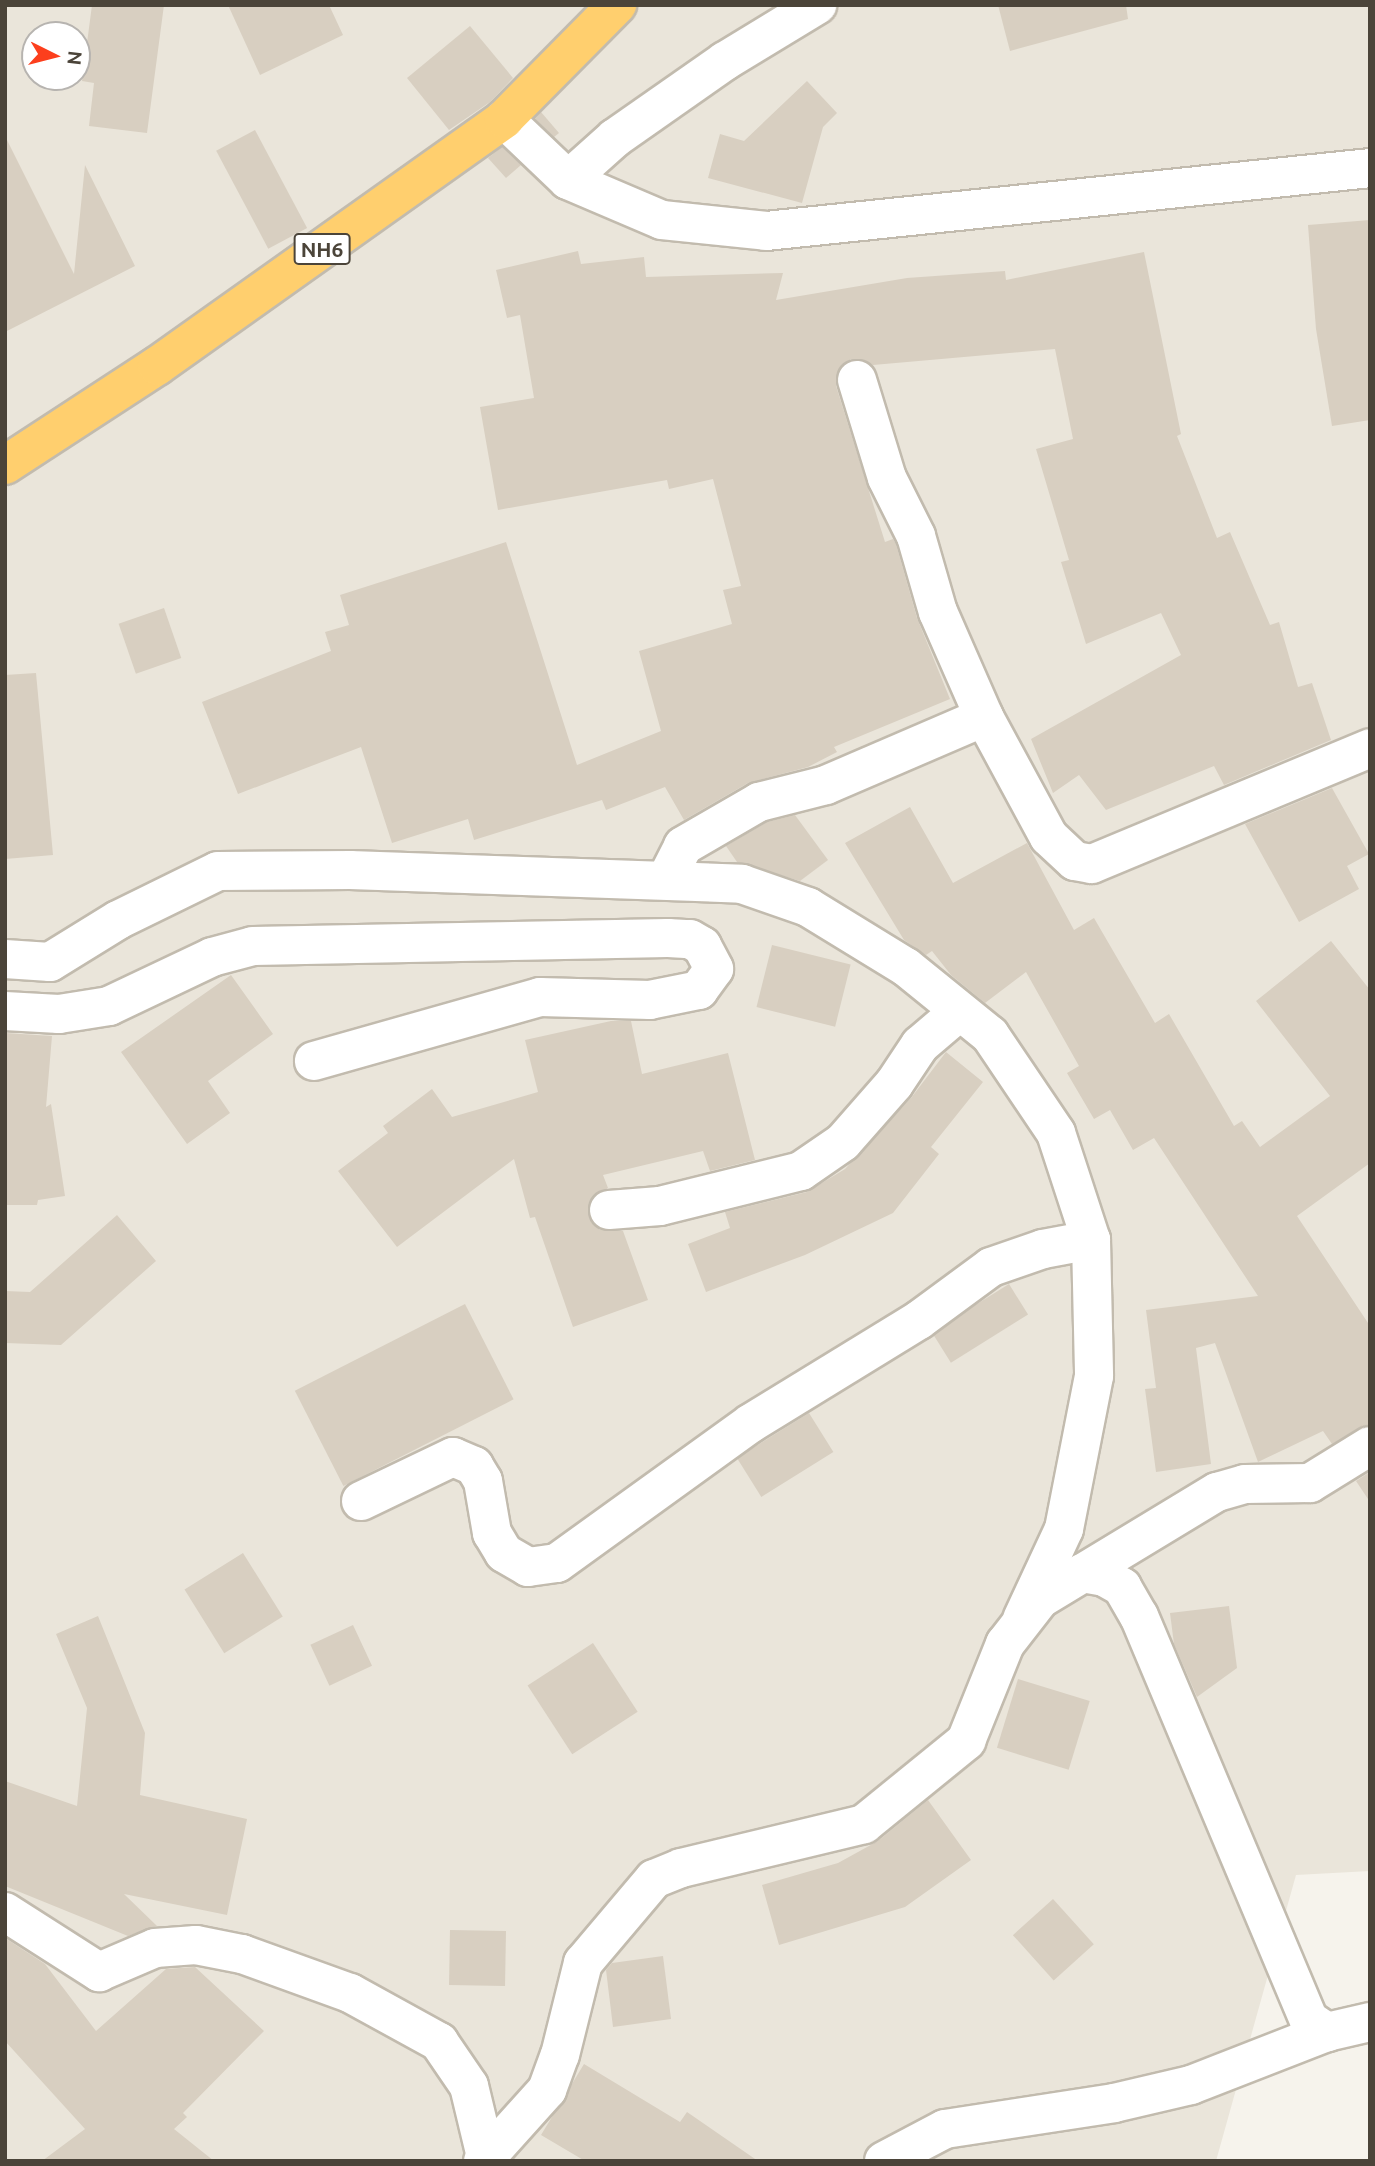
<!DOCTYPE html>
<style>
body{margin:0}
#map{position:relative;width:1375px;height:2166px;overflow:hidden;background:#f6f3ec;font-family:Ubuntu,sans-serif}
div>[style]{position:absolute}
.residential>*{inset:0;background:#eae5da}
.building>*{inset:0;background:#d8cfc1;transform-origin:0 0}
.roads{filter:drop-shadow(2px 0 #c2bbae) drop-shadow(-2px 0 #c2bbae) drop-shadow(0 2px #c2bbae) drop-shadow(0 -2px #c2bbae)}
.street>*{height:38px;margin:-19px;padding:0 19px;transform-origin:19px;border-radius:19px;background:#fff}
.highway>*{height:38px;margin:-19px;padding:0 19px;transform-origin:19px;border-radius:19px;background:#ffcf6e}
span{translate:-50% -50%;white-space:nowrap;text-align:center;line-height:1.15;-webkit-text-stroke:5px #fff;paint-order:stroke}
.shield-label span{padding:2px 5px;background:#fff;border:2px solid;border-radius:5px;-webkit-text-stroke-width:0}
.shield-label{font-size:21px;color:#4b4439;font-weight:700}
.frame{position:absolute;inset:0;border:7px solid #4b4439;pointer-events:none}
.north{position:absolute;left:21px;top:21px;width:70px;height:70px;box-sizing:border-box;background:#fff;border:2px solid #b7b4b0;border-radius:50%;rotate:96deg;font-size:19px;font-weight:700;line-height:28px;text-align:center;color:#4b4439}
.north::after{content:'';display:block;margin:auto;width:24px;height:32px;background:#fc3f1d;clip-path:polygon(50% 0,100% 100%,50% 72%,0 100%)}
</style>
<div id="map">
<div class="residential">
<i style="clip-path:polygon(evenodd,5px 5px,1370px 5px,1370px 1871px,1296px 1875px,1216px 2161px,5px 2161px,5px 5px,35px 35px,77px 35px,77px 77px,35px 77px,35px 35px)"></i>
</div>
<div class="building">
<i style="clip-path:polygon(92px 5px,164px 5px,147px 133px,89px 126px,94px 83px,82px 81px)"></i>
<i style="clip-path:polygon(228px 5px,329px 5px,343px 35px,260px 75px)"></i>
<i style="clip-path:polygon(998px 5px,1126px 5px,1128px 19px,1010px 51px)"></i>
<i style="clip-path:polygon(470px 26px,513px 78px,490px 102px,449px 130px,407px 78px)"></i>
<i style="clip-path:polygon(807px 81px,837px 113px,823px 127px,802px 203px,708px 178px,720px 134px,744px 141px)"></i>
<i style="clip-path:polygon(541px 112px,559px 133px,554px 137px,535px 119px)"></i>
<i style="left:255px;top:130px;width:111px;height:44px;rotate:62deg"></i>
<i style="clip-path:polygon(5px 136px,74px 274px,85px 165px,135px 266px,5px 332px)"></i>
<i style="clip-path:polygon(502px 147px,521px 165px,506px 178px,488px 158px)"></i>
<i style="clip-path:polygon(1370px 220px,1370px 420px,1332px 426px,1316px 329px,1308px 225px)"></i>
<i style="clip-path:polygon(578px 251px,581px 264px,644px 257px,646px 277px,783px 273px,776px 300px,907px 278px,1005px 271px,1006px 280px,1144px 252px,1181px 434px,1177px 436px,1217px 538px,1230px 532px,1270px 625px,1279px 622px,1298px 687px,1312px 683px,1331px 740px,1224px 785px,1214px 766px,1106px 810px,1079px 775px,1053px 793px,1031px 739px,1181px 655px,1161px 613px,1086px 644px,1061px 562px,1069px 560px,1036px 449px,1073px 439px,1055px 349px,873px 365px,851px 359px,841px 366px,836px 386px,885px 542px,893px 539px,896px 544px,917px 618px,950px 699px,834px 747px,837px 752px,808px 767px,748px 783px,684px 820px,665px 787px,606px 810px,602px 800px,474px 840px,468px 819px,392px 843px,361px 747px,238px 794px,202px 702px,331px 651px,325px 632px,349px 625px,340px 595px,506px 542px,577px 765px,661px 731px,639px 651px,732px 624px,723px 590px,741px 586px,713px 479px,669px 489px,667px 480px,498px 510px,480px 407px,534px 398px,520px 315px,507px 318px,496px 270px)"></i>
<i style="left:164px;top:608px;width:53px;height:48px;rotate:71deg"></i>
<i style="clip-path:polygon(36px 673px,53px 855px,5px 859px,5px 675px)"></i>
<i style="clip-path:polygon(1332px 788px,1369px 854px,1347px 866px,1359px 889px,1299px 922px,1245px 824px)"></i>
<i style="clip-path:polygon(910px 807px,953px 883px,1027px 843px,1074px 930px,1094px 918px,1155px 1023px,1169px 1014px,1234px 1126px,1242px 1121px,1260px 1147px,1330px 1096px,1256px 1001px,1331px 941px,1370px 990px,1370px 1163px,1297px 1216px,1370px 1326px,1370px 1424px,1332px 1444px,1323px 1431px,1258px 1462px,1215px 1343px,1196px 1348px,1211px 1464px,1156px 1472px,1145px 1389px,1156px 1388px,1146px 1310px,1258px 1296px,1154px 1138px,1133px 1150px,1110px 1110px,1094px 1119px,1067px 1073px,1079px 1066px,1026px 972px,985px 1003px,951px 975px,932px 951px,926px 955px,904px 940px,845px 843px)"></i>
<i style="clip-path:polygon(795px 815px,828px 860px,800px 881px,737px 862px,726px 846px,767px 822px)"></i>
<i style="left:772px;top:945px;width:81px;height:64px;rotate:14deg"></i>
<i style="clip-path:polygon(231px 975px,273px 1034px,208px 1081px,230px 1113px,187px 1144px,121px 1052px)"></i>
<i style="clip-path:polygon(611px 1021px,631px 1021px,642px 1074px,728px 1053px,755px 1160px,710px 1171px,703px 1151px,603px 1175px,608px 1188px,590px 1200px,591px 1222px,600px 1230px,623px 1231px,648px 1300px,573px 1327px,535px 1217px,530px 1218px,514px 1159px,397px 1247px,338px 1171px,388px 1133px,383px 1126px,432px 1089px,452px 1117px,538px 1092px,525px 1040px)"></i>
<i style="clip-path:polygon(5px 1033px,52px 1036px,46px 1107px,51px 1104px,65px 1196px,38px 1200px,37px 1205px,5px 1205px)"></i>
<i style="clip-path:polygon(946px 1052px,983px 1082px,931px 1147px,939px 1154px,893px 1213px,805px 1255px,706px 1292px,688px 1244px,730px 1228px,725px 1212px,807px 1192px,845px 1169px,911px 1098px)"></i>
<i style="clip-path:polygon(117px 1215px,156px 1261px,61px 1345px,5px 1343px,5px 1291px,30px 1292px)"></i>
<i style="left:1009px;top:1284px;width:36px;height:91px;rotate:58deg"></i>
<i style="left:465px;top:1304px;width:107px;height:191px;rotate:63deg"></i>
<i style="left:809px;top:1413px;width:46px;height:85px;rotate:58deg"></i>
<i style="clip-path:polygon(1370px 1472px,1370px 1502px,1356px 1481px)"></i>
<i style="left:243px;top:1553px;width:75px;height:69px;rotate:58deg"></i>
<i style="clip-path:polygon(1229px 1606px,1237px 1668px,1197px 1697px,1174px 1644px,1170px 1613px)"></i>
<i style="clip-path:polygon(98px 1616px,145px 1733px,140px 1795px,247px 1819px,227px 1915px,124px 1894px,157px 1926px,128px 1936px,5px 1886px,5px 1781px,77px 1806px,87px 1708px,56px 1634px)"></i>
<i style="left:353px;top:1625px;width:45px;height:47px;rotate:65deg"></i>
<i style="left:593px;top:1643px;width:82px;height:78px;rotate:57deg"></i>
<i style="left:1018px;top:1679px;width:75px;height:72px;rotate:17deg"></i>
<i style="clip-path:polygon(928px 1800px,971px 1860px,905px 1907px,779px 1945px,762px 1885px,838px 1863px,878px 1841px)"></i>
<i style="left:1053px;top:1899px;width:61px;height:54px;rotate:48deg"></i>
<i style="left:450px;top:1930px;width:56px;height:55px;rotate:1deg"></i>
<i style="clip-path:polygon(5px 1938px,45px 1964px,96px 2031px,166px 1969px,195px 1967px,264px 2031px,183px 2113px,187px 2117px,174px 2129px,214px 2161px,42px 2161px,85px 2129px,5px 2041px)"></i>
<i style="clip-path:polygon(663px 1956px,671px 2019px,613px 2027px,606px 1970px,612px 1963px)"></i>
<i style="clip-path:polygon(584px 2064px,680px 2122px,687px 2112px,758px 2161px,585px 2161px,541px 2135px)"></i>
</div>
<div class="roads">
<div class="street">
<i style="left:504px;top:119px;width:88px;rotate:43.6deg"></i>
<i style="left:568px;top:180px;width:102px;rotate:23.1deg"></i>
<i style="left:662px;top:220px;width:105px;rotate:6deg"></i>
<i style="left:766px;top:231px;width:607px;rotate:-5.95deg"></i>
<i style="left:568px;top:180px;width:63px;rotate:-41.8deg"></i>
<i style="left:615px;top:138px;width:134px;rotate:-35deg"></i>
<i style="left:725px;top:61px;width:108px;rotate:-31.3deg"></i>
<i style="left:857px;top:380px;width:102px;rotate:73deg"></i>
<i style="left:887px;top:478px;width:65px;rotate:63.4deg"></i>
<i style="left:916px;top:536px;width:79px;rotate:73.9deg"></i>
<i style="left:938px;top:612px;width:115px;rotate:66.3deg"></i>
<i style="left:984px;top:717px;width:136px;rotate:61.6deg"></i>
<i style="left:1049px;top:837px;width:35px;rotate:43deg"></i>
<i style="left:1075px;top:861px;width:17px;rotate:10deg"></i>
<i style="left:1092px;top:864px;width:301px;rotate:-22.6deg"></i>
<i style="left:666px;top:880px;width:38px;rotate:-63deg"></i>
<i style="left:683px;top:846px;width:88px;rotate:-30.1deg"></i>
<i style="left:759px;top:802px;width:69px;rotate:-14.2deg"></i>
<i style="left:826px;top:785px;width:172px;rotate:-23.3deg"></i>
<i style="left:5px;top:959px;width:45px;rotate:3.8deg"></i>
<i style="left:50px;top:962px;width:80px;rotate:-31.7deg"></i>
<i style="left:118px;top:920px;width:111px;rotate:-26.1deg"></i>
<i style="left:218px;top:871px;width:132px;rotate:-0.4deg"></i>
<i style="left:350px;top:870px;width:392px;rotate:2deg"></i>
<i style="left:742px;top:884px;width:70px;rotate:19.2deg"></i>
<i style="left:808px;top:907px;width:115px;rotate:31.5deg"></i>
<i style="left:906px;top:967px;width:108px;rotate:39deg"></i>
<i style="left:990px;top:1035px;width:118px;rotate:56deg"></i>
<i style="left:1056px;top:1133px;width:113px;rotate:71.9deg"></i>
<i style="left:1091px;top:1240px;width:136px;rotate:88.7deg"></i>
<i style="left:1094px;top:1376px;width:156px;rotate:101.1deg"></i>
<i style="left:1064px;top:1529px;width:99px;rotate:115deg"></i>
<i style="left:5px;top:1011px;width:54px;rotate:3.2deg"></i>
<i style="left:59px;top:1014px;width:51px;rotate:-9.1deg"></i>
<i style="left:109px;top:1006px;width:114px;rotate:-25.4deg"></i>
<i style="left:212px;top:957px;width:42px;rotate:-15deg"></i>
<i style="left:253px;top:946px;width:415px;rotate:-1.1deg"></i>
<i style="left:668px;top:938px;width:22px;rotate:3deg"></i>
<i style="left:690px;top:939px;width:14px;rotate:30deg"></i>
<i style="left:702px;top:946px;width:26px;rotate:62deg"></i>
<i style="left:714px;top:969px;width:26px;rotate:126deg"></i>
<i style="left:699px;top:990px;width:50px;rotate:168.5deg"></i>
<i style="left:650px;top:1000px;width:110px;rotate:-178.4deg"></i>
<i style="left:540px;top:997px;width:235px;rotate:164.2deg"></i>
<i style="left:609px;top:1210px;width:51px;rotate:-4.5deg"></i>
<i style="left:660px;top:1206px;width:145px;rotate:-13.9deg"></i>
<i style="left:801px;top:1171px;width:51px;rotate:-34.6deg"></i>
<i style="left:843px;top:1142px;width:77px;rotate:-48.7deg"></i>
<i style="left:894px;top:1084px;width:47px;rotate:-56.3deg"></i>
<i style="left:920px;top:1045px;width:52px;rotate:-40.4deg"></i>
<i style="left:361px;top:1501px;width:102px;rotate:-25.6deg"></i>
<i style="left:453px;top:1457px;width:23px;rotate:23deg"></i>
<i style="left:474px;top:1466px;width:17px;rotate:59deg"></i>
<i style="left:483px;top:1481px;width:53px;rotate:80.2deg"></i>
<i style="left:492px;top:1533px;width:23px;rotate:59deg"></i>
<i style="left:504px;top:1553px;width:28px;rotate:30deg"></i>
<i style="left:528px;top:1567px;width:29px;rotate:-8deg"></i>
<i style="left:557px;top:1563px;width:239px;rotate:-35.8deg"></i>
<i style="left:751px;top:1423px;width:197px;rotate:-31.5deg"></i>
<i style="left:919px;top:1320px;width:89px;rotate:-36.4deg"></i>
<i style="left:991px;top:1267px;width:55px;rotate:-19.1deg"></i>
<i style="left:1043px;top:1249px;width:49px;rotate:-10.6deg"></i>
<i style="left:1082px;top:1573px;width:22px;rotate:10deg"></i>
<i style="left:1104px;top:1577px;width:21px;rotate:29deg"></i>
<i style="left:1122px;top:1587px;width:34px;rotate:60deg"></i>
<i style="left:1139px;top:1616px;width:438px;rotate:67.2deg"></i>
<i style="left:1309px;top:2020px;width:22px;rotate:34deg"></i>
<i style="left:1327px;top:2032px;width:44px;rotate:-13.1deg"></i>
<i style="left:5px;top:1912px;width:112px;rotate:32.6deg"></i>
<i style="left:99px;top:1972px;width:61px;rotate:-23.2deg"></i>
<i style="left:155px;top:1948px;width:41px;rotate:-4.2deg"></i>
<i style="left:196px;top:1945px;width:47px;rotate:11.1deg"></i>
<i style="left:242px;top:1954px;width:115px;rotate:19.9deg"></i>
<i style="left:350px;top:1993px;width:102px;rotate:28.8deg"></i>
<i style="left:439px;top:2042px;width:53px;rotate:55.7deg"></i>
<i style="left:469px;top:2086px;width:77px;rotate:76.5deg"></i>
<i style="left:483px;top:2161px;width:96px;rotate:-48deg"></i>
<i style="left:547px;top:2090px;width:37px;rotate:-70deg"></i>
<i style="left:560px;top:2055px;width:95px;rotate:-76deg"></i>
<i style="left:583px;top:1963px;width:110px;rotate:-49.8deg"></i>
<i style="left:654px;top:1879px;width:29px;rotate:-22deg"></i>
<i style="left:681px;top:1868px;width:188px;rotate:-13.5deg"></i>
<i style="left:864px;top:1824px;width:132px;rotate:-39.1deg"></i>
<i style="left:966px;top:1741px;width:105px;rotate:-68.1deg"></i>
<i style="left:1005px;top:1644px;width:57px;rotate:-52.1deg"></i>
<i style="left:1040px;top:1599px;width:207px;rotate:-31.2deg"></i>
<i style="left:1217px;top:1492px;width:29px;rotate:-16deg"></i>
<i style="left:1245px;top:1484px;width:65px;rotate:-0.9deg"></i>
<i style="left:1310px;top:1483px;width:70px;rotate:-31.7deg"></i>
<i style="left:884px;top:2161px;width:69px;rotate:-27.7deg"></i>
<i style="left:945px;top:2129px;width:171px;rotate:-8.7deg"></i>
<i style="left:1114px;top:2103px;width:79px;rotate:-13.2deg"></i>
<i style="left:1191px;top:2085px;width:146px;rotate:-21.3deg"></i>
</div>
<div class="highway">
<i style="left:5px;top:465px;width:181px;rotate:-33.1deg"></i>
<i style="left:157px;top:366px;width:426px;rotate:-35.4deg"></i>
<i style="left:504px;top:119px;width:161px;rotate:-45.3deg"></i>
</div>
</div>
<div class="shield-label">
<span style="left:322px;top:249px">NH6</span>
</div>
<div class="frame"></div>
<div class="north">N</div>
</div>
